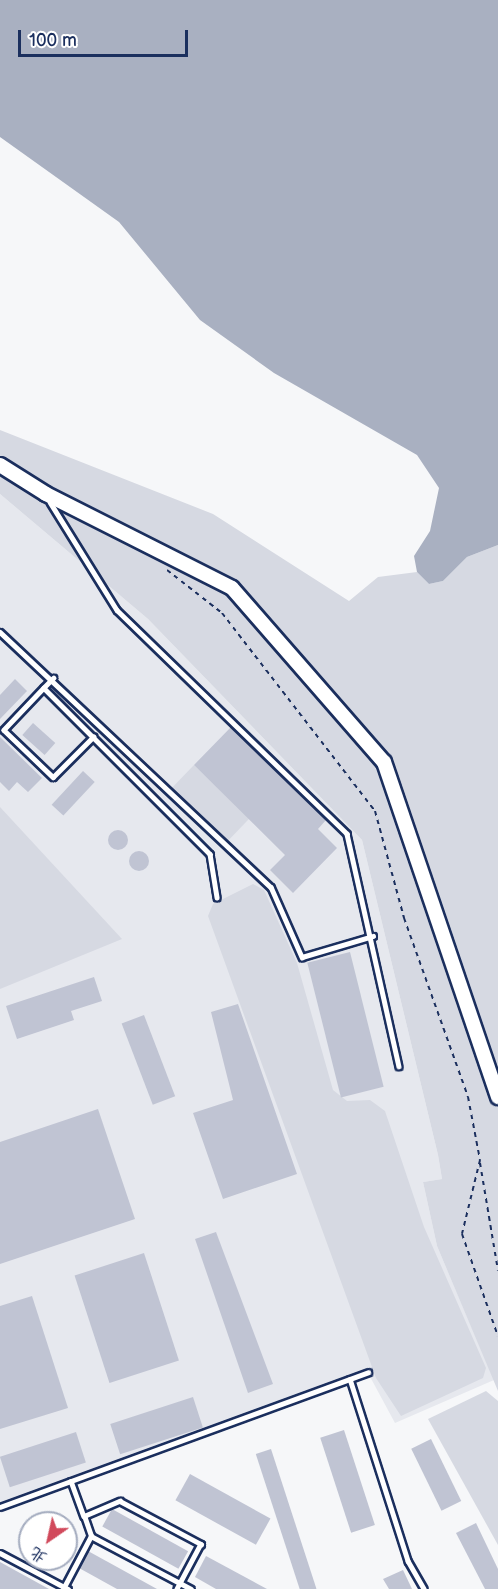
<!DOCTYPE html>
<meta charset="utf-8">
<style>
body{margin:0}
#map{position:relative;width:498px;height:1589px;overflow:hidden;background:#f6f7f9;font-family:"Balsamiq Sans","LXGW WenKai TC",sans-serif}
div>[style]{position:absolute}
.built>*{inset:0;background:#e6e8ee}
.green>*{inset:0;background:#d6d9e2;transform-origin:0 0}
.water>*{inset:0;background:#a9b0c1}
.building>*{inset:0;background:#c0c4d3;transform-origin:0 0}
.round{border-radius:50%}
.path>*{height:2px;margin-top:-1px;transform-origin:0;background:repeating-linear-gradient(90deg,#1b2f5e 0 4.5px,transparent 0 9px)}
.roads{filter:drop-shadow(2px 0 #1b2f5e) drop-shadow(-2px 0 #1b2f5e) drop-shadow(0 2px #1b2f5e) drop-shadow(0 -2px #1b2f5e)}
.lane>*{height:4.5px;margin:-2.25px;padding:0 2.25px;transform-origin:2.25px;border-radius:2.25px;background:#fff}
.secondary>*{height:14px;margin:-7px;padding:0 7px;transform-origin:7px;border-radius:7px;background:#fff}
span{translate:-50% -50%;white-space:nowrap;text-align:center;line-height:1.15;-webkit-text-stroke:4.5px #fff;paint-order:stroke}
.north{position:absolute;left:18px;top:1511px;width:60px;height:60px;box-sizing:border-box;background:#fff;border:2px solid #a4acbf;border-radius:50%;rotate:214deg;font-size:16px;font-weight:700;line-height:24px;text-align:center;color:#1b2f5e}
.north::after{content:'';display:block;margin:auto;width:21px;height:27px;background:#d1495b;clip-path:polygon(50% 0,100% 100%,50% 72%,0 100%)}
.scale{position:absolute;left:18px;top:30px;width:170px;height:27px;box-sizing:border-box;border:3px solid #1b2f5e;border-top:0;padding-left:8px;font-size:18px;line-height:21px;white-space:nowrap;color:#1b2f5e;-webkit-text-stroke:4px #fff;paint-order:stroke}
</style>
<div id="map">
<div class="built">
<i style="clip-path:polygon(0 494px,148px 619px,362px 840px,438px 1155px,442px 1179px,423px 1182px,437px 1246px,494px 1380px,395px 1423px,368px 1373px,0 1507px)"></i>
</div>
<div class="green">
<i style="clip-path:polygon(0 430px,213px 514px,349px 601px,378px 577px,417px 572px,429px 584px,443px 581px,467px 557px,498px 545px,498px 1391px,437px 1246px,423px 1182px,442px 1179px,438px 1155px,362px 840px,148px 619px,0 494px)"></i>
<i style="left:194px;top:765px;width:77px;height:35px;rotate:44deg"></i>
<i style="clip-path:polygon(0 807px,122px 939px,0 989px)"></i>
<i style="clip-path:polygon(253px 884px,264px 890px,297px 963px,333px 1090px,347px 1101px,370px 1100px,385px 1111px,424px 1227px,486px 1368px,483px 1378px,401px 1416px,376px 1378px,208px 916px,213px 904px)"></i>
<i style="clip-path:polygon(486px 1391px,498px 1401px,498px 1545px,428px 1419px)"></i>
</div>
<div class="water">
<i style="clip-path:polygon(0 0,498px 0,498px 545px,467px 557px,443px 581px,429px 584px,417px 572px,414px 556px,430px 531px,439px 488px,417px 455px,274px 373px,200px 320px,119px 222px,0 137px)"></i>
</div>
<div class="building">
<i style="clip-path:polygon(15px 679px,27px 691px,0 719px,0 695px)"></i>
<i style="left:33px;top:723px;width:30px;height:16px;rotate:42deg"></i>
<i style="clip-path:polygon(231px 727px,326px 820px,318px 829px,337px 848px,293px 893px,270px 870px,285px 855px,194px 765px)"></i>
<i style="clip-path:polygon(0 737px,42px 778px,28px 792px,17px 782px,9px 791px,0 782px)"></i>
<i style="left:83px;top:771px;width:16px;height:46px;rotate:43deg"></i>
<i class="round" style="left:108px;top:830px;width:20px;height:20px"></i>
<i class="round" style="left:129px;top:851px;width:20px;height:20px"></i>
<i style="left:350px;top:952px;width:139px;height:44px;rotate:76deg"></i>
<i style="clip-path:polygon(94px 977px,102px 1001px,71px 1011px,74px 1020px,17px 1039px,6px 1006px)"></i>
<i style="clip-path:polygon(238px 1004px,297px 1174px,223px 1199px,193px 1113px,233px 1100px,211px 1012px)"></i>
<i style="left:144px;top:1015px;width:87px;height:24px;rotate:69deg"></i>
<i style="clip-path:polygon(98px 1109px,135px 1219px,0 1264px,0 1142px)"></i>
<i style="clip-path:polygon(216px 1232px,273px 1384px,248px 1393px,195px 1239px)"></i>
<i style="left:144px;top:1253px;width:113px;height:73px;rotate:72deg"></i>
<i style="clip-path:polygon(32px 1296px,68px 1408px,0 1429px,0 1306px)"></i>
<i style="left:193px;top:1397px;width:32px;height:87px;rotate:72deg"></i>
<i style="left:344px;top:1430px;width:100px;height:25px;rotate:72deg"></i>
<i style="left:76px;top:1432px;width:32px;height:80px;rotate:72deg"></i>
<i style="left:431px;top:1439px;width:69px;height:22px;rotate:64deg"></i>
<i style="left:271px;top:1449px;width:147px;height:16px;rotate:72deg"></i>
<i style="left:190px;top:1474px;width:92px;height:30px;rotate:29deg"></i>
<i style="left:112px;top:1509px;width:87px;height:20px;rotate:29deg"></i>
<i style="clip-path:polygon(476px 1523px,498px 1569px,498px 1589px,485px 1589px,456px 1533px)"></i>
<i style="clip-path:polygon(88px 1551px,157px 1589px,117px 1589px,79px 1568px)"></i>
<i style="clip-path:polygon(206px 1556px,267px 1589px,216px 1589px,195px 1577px)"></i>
<i style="clip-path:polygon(0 1562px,49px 1589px,0 1589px)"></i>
<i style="clip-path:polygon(403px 1570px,412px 1589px,389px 1589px,383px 1579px)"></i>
</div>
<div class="path">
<i style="left:167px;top:570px;width:70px;rotate:38deg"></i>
<i style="left:222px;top:613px;width:250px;rotate:52.3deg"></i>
<i style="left:375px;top:811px;width:111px;rotate:74.8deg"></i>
<i style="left:404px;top:918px;width:190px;rotate:70.3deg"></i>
<i style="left:468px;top:1097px;width:64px;rotate:79.2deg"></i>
<i style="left:480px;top:1160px;width:76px;rotate:103.7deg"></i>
<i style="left:462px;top:1234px;width:108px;rotate:70.6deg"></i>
<i style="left:480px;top:1163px;width:109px;rotate:80.5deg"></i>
</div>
<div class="roads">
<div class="lane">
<i style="left:50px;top:502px;width:127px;rotate:58.2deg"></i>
<i style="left:117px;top:610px;width:321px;rotate:44.2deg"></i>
<i style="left:347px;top:834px;width:238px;rotate:77.4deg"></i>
<i style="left:0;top:632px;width:372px;rotate:43.3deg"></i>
<i style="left:271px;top:887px;width:77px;rotate:66.1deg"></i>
<i style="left:302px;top:957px;width:74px;rotate:-16.5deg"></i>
<i style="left:54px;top:678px;width:14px;rotate:135deg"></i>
<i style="left:44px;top:688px;width:235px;rotate:45deg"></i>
<i style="left:210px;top:854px;width:44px;rotate:80.8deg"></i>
<i style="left:44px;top:688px;width:58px;rotate:133.6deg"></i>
<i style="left:4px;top:730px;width:68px;rotate:43.8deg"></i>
<i style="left:53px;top:777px;width:57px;rotate:-45deg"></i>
<i style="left:350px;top:1379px;width:191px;rotate:72.3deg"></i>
<i style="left:408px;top:1561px;width:32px;rotate:60deg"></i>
<i style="left:71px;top:1481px;width:37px;rotate:70deg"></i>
<i style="left:84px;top:1516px;width:39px;rotate:-23deg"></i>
<i style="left:120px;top:1501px;width:92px;rotate:28deg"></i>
<i style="left:201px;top:1544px;width:51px;rotate:118.1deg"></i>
<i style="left:0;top:1507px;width:392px;rotate:-20.1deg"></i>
<i style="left:91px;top:1536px;width:113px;rotate:27.9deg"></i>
<i style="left:0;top:1553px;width:77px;rotate:27.9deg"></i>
<i style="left:63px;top:1589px;width:60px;rotate:-62.2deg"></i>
<i style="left:91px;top:1536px;width:21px;rotate:-109deg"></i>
</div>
<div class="secondary">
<i style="left:0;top:465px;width:54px;rotate:32.2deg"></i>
<i style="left:46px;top:494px;width:208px;rotate:26.8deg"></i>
<i style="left:232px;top:588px;width:231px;rotate:48.9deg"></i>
<i style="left:384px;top:762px;width:354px;rotate:71.2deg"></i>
</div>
</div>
<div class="north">北</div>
<div class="scale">100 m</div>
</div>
